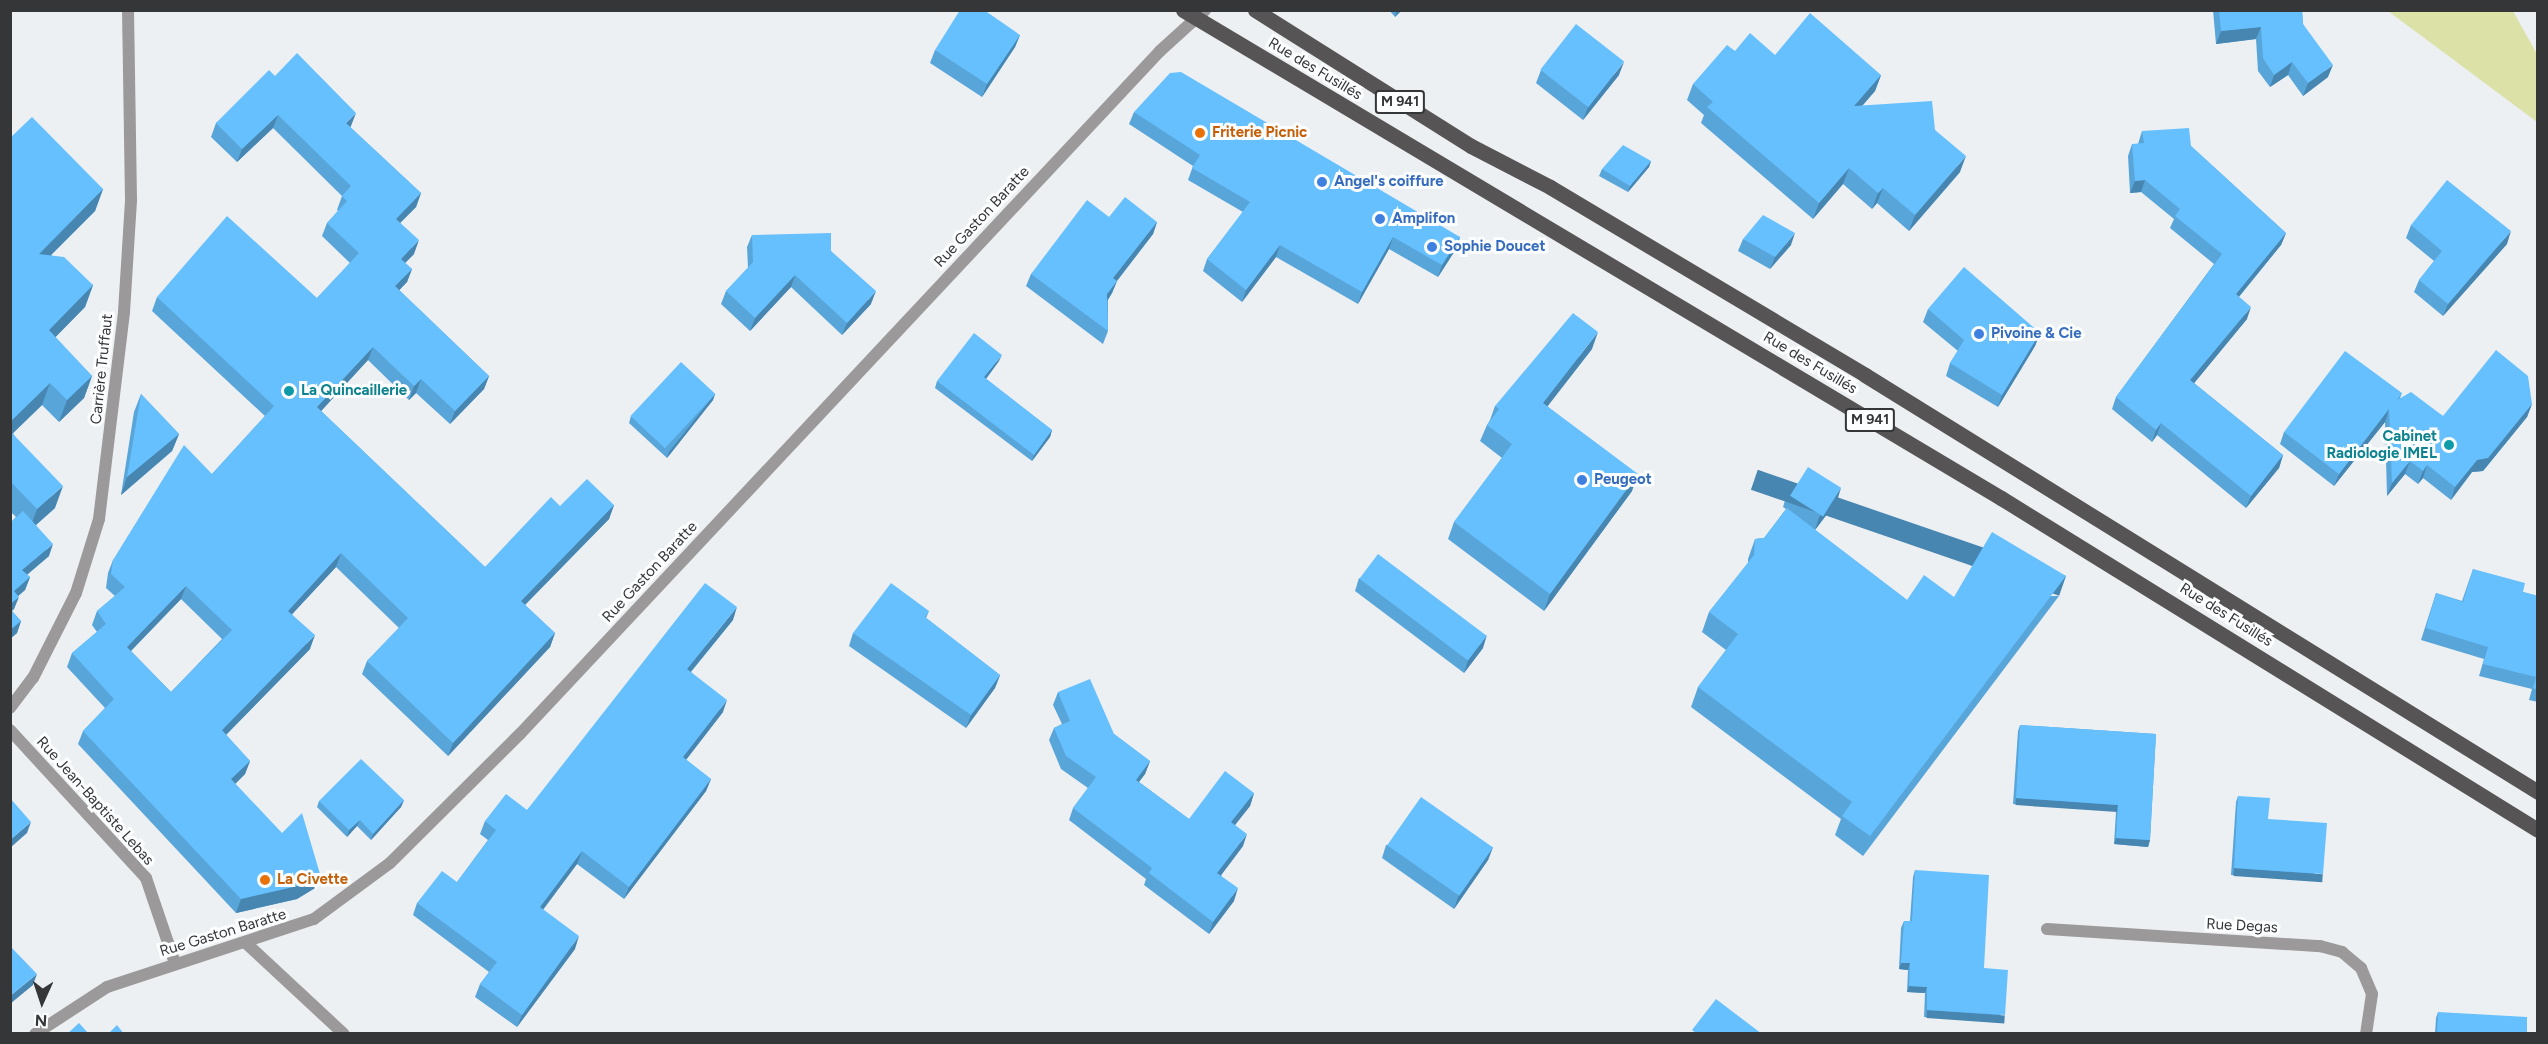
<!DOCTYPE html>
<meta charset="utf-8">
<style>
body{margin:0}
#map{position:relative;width:2548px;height:1044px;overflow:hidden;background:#edf0f2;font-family:Figtree,sans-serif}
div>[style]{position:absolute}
.green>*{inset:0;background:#dce1a8}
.minor>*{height:12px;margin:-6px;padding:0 6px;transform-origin:6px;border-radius:6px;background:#9b9999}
.tertiary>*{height:12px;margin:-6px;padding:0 6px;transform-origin:6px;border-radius:6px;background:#9b9999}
.primary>*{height:15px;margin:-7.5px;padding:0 7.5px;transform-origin:7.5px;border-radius:7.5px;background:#565454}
.wall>*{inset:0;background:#58a5da}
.shaded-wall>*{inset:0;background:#4786b1;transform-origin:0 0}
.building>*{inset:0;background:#66c0fd;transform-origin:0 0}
.dots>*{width:16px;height:16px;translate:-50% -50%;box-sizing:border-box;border:3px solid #fbfdff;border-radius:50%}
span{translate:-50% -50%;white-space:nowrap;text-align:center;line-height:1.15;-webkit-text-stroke:6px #fbfdff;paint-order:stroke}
.shield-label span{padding:2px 4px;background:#fbfdff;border:2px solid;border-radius:4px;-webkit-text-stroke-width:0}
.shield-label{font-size:14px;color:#353637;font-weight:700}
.street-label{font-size:15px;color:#353637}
.food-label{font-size:15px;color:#c56008;font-weight:700}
.left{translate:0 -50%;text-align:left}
.shop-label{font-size:15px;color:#366cbe;font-weight:700}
.culture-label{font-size:15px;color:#0d838f;font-weight:700}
.right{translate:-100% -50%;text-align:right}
.frame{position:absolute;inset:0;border:12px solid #353637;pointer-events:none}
.north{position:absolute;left:12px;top:972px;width:60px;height:60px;-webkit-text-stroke:4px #fbfdff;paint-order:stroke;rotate:183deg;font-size:16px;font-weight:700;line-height:24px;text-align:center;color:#353637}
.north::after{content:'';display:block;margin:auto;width:21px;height:27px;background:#353637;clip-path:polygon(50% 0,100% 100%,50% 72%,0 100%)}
</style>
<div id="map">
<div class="green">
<i style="clip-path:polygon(2388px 11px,2513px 11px,2537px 54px,2537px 122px)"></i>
</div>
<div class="minor">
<i style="left:10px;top:708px;width:38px;rotate:-53deg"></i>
<i style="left:33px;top:678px;width:95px;rotate:-63.2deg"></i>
<i style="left:76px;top:593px;width:77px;rotate:-72.7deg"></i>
<i style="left:99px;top:519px;width:209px;rotate:-83.1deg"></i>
<i style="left:124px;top:312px;width:112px;rotate:-86.4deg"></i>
<i style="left:131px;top:200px;width:190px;rotate:-90.9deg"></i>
<i style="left:10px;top:730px;width:201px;rotate:47.4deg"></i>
<i style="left:146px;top:878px;width:90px;rotate:71.2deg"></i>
<i style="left:2047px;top:929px;width:274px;rotate:3.6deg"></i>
<i style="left:2320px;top:946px;width:23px;rotate:15deg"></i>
<i style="left:2342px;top:952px;width:25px;rotate:40deg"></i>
<i style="left:2361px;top:968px;width:28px;rotate:67deg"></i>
<i style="left:2372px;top:994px;width:40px;rotate:98.5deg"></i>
<i style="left:247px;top:944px;width:132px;rotate:42.9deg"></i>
</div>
<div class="tertiary">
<i style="left:35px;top:1034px;width:86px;rotate:-33.1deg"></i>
<i style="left:107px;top:987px;width:218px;rotate:-18.2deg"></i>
<i style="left:314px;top:919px;width:94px;rotate:-36.4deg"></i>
<i style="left:390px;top:863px;width:183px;rotate:-44.8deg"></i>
<i style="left:520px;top:734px;width:936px;rotate:-46.86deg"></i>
<i style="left:1160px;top:51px;width:61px;rotate:-42.3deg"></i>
</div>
<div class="primary">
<i style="left:1183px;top:10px;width:953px;rotate:30.82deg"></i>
<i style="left:2001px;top:498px;width:631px;rotate:31.73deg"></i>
<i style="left:1255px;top:10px;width:255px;rotate:32.2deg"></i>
<i style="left:1471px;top:146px;width:89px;rotate:27.4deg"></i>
<i style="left:1550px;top:187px;width:367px;rotate:30.8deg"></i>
<i style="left:1865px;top:375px;width:792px;rotate:31.78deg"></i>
</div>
<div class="wall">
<i style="clip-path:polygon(1389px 10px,1402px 10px,1395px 17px)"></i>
<i style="clip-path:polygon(2213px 10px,2302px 10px,2303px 24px,2328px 77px,2303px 96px,2288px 75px,2270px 87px,2258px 71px,2256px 39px,2216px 44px)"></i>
<i style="clip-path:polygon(1020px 35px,1015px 47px,982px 97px,930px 63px,935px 50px)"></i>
<i style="clip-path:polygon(1775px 55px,1881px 75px,1875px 91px,1862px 106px,1935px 130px,1960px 172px,1909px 231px,1877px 203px,1872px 209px,1843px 184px,1813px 219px,1701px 123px,1704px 115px,1687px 100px,1693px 84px)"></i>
<i style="clip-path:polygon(1541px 70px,1619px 75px,1583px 120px,1536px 83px)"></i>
<i style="clip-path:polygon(evenodd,275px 76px,351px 126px,350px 127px,421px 193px,416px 207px,400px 223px,414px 254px,405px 263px,412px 269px,407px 282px,399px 290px,489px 376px,484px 389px,450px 424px,416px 393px,409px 400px,368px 360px,321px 411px,485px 567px,560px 506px,614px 505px,609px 519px,525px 605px,555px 633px,550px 647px,448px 756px,362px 674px,367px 661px,399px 628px,336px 567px,292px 614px,310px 649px,226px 735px,250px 761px,245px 774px,235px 784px,320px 874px,315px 888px,297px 899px,236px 913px,78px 744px,83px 731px,105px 708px,67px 667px,72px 653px,97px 632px,92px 625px,97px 611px,115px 596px,106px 588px,108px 573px,113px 560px,212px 474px,265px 416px,152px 311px,157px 297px,317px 298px,350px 263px,322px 236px,327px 223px,338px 211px,337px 210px,342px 196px,273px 128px,237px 162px,211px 137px,216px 123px,275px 76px,181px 599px,222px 639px,171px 692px,131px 651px,181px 599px)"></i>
<i style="clip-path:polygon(1134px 112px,1460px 237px,1456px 249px,1438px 277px,1389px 249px,1358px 304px,1276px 257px,1242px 302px,1203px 271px,1207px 259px,1243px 212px,1188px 180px,1193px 166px,1129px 124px)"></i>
<i style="clip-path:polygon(2142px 131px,2191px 146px,2286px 233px,2281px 245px,2239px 297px,2247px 319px,2194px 383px,2283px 455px,2279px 468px,2246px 508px,2157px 435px,2152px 442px,2112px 409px,2116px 397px,2214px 264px,2170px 228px,2174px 219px,2141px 192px,2130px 193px,2128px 156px,2132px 144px,2138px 144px)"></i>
<i style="clip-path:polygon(10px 138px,103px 189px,95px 211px,51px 255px,93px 285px,85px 307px,55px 337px,92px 376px,84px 398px,59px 422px,42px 405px,13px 433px,55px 508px,36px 525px,49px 556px,27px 575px,30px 577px,25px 590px,18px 596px,14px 609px,12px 611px,21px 621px,17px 633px,10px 639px,10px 523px,16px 517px,10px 511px)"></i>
<i style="clip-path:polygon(1651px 161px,1649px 167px,1628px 192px,1599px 176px,1602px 169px)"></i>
<i style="clip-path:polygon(1109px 217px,1157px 222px,1153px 234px,1117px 281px,1112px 293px,1108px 300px,1108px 331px,1103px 344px,1026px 286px,1031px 274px)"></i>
<i style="clip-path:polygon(2411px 225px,2507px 244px,2443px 316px,2414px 292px,2419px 280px,2434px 261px,2406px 238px)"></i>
<i style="clip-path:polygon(752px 235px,831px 251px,871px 304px,842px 335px,791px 287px,750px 331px,721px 304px,726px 291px,748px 268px,747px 247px)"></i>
<i style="clip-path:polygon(1743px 239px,1791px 245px,1770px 269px,1738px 251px)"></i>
<i style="clip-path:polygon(1928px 309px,2040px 333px,2035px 346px,1998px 407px,1946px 376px,1950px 363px,1958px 351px,1923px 322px)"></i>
<i style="clip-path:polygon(1592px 349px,1547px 406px,1632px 491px,1544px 611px,1448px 539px,1454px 522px,1502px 458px,1480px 441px,1487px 425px,1490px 420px,1495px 406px)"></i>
<i style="clip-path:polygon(999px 361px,986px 379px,1052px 430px,1050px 437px,1032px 461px,935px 388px,937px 381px)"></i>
<i style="clip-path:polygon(2402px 393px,2400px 398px,2443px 416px,2532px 404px,2527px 417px,2483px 471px,2472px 472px,2451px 500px,2423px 478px,2418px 484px,2405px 474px,2387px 496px,2385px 422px,2334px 486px,2280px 444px,2284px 432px)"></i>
<i style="clip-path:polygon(141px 394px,179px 434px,172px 451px,121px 495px,134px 412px)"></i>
<i style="clip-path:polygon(715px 394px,713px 400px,667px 458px,629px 423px,631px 416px)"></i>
<i style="clip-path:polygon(1787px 494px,1837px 501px,1815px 530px,1907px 600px,1954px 597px,2059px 596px,1863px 856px,1835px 835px,1841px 819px,1691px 707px,1698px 687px,1726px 650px,1702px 632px,1709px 612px,1748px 563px,1748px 559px,1755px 539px,1764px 538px,1786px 509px,1783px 507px)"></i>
<i style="clip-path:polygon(2473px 569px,2523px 592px,2538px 596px,2538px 702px,2529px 700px,2532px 689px,2479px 676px,2484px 659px,2421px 640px,2436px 593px,2462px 601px)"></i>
<i style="clip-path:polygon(1359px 578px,1483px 648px,1464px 673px,1355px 591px)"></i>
<i style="clip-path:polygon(929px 611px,926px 618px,1000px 675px,995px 688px,966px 728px,849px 646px,853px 633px)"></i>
<i style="clip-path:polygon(733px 620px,691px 672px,723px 712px,686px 760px,711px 779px,706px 791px,624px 899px,577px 864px,543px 910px,575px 949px,517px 1027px,475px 997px,480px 984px,489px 972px,413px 915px,417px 903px,457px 882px,488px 840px,480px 834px,485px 821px,527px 810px)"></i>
<i style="clip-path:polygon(1058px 692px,1150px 761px,1145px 774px,1139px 782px,1189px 819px,1254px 793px,1250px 806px,1235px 825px,1243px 846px,1221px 875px,1234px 901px,1209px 934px,1144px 885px,1146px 879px,1069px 820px,1073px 808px,1088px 788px,1061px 769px,1049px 740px,1054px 728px,1062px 724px,1053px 705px)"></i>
<i style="clip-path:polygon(2020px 725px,2156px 734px,2150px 840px,2148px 847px,2114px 844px,2116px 811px,2013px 804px,2018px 731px)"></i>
<i style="clip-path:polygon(2238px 796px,2268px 819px,2321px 881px,2231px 875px,2236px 802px)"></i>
<i style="clip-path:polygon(404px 800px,401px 807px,371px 840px,357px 826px,347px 837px,317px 807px,319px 801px)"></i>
<i style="clip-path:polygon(1386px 845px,1493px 847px,1488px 860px,1454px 909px,1382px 858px)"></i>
<i style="clip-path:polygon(1915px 870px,1984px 968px,2003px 1022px,1924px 1017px,1925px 993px,1907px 992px,1908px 970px,1899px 969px,1901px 928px,1904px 921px,1910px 921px,1913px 877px)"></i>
<i style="clip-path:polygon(2438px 1012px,2527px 1034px,2435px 1034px,2436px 1018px)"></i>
</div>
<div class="shaded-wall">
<i style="clip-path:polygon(1397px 10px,1402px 10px,1395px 17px)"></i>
<i style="clip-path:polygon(2261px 27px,2256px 39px,2216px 44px,2221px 31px)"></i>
<i style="clip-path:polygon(1020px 35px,1015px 47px,982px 97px,987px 84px)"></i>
<i style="clip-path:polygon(1624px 62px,1619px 75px,1583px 120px,1588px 107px)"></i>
<i style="clip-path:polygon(2292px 62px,2288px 75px,2270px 87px,2274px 75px)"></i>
<i style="clip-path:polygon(2333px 65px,2328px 77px,2303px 96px,2308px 83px)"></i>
<i style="clip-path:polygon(1881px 75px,1875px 91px,1848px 122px,1854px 106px)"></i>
<i style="clip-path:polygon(356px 113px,351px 126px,341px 137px,346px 123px)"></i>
<i style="clip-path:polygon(278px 115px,273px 128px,237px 162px,242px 149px)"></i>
<i style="clip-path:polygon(1966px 156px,1960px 172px,1909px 231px,1915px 215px)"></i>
<i style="clip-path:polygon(1651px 161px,1649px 167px,1628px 192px,1630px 186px)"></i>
<i style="clip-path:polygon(1849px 168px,1843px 184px,1813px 219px,1819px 203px)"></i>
<i style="clip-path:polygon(2145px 180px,2141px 192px,2130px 193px,2135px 181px)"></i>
<i style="clip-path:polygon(1883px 188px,1877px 203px,1872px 209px,1878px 193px)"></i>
<i style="clip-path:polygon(103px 189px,95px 211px,31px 275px,39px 254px)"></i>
<i style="clip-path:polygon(421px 193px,416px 207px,391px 232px,396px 219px)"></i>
<i style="clip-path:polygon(1157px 222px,1153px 234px,1109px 291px,1113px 278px)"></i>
<i style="clip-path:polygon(2511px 231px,2507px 244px,2443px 316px,2448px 304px)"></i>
<i style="clip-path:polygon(1795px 233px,1791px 245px,1770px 269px,1775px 257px)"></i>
<i style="clip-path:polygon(2286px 233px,2281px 245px,2231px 306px,2236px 294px)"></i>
<i style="clip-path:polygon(1393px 237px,1389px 249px,1358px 304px,1362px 292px)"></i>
<i style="clip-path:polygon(1460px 237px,1456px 249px,1438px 277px,1442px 265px)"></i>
<i style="clip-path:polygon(419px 240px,414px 254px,396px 272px,401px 259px)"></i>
<i style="clip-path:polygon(1280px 245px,1276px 257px,1242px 302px,1246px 290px)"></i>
<i style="clip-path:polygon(412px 269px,407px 282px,390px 300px,395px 286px)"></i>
<i style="clip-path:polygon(795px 275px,791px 287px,750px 331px,755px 318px)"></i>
<i style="clip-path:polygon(1117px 281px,1112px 293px,1103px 307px,1107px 294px)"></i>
<i style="clip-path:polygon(93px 285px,85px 307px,41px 352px,49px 330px)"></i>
<i style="clip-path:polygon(876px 291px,871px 304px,842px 335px,847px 323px)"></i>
<i style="clip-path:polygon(2251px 307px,2247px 319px,2186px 393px,2190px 380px)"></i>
<i style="clip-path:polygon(1598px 332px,1592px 349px,1537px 420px,1543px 403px)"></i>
<i style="clip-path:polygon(2040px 333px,2035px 346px,1998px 407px,2002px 395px)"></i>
<i style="clip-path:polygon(373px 347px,368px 360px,312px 421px,317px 407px)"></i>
<i style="clip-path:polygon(1002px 355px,999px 361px,982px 384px,984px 377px)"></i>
<i style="clip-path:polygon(92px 376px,84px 398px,59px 422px,67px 400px)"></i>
<i style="clip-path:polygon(489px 376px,484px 389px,450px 424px,455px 411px)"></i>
<i style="clip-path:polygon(421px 379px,416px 393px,409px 400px,414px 386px)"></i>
<i style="clip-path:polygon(50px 383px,42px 405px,10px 436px,10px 422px)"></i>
<i style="clip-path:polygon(715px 394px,713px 400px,667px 458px,669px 452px)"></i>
<i style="clip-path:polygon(2532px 404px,2527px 417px,2483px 471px,2472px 472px,2451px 500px,2455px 487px,2477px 460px)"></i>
<i style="clip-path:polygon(2389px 409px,2385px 422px,2334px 486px,2339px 474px)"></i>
<i style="clip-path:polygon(2161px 423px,2157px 435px,2152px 442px,2156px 430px)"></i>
<i style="clip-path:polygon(1052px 430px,1050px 437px,1032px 461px,1034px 455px)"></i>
<i style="clip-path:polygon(179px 434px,172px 451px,121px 495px,127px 477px)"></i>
<i style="clip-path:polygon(2283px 455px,2279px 468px,2246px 508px,2251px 496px)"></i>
<i style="clip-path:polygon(2410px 461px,2405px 474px,2387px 496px,2392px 483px)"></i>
<i style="clip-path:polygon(2427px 465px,2423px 478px,2418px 484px,2423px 471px)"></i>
<i style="clip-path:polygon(1638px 474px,1632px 491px,1544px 611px,1550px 594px)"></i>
<i style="clip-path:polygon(63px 486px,55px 508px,29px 531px,37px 509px)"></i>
<i style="clip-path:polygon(1841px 488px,1837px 501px,1815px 530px,1819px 517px)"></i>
<i style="clip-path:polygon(614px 505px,609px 519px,516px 614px,521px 601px)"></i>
<i style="clip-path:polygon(53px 544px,49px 556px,18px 582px,22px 570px)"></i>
<i style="clip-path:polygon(341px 553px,336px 567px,283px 624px,288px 611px)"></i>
<i style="left:2066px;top:576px;width:21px;height:326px;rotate:109deg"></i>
<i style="clip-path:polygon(30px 577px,25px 590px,10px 603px,14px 591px)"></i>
<i style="clip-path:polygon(186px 586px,181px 599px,122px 660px,127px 647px)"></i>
<i style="clip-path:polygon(19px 597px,14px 609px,10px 612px,10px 604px)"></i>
<i style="clip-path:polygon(737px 607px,733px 620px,683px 681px,687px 669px)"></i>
<i style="clip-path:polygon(21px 621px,17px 633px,10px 639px,10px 630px)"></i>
<i style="clip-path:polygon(555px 633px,550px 647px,448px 756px,453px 743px)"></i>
<i style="clip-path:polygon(315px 635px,310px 649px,217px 744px,222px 730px)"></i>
<i style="clip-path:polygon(1487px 635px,1483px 648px,1464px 673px,1468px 660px)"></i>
<i style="clip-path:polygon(1000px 675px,995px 688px,966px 728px,971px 715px)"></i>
<i style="clip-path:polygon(727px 700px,723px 712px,678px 770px,683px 757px)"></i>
<i style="clip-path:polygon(250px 761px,245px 774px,226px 793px,231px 779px)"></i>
<i style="clip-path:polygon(1150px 761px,1145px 774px,1131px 792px,1136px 780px)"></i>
<i style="clip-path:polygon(711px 779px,706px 791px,624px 899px,629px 887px)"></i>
<i style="clip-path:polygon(1254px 793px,1250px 806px,1227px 835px,1231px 822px)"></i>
<i style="left:2016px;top:798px;width:102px;height:7px;rotate:4deg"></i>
<i style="clip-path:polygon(404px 800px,401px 807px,371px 840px,373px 834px)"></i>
<i style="clip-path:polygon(360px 820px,357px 826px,347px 837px,349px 830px)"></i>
<i style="clip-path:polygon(31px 822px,27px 833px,10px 848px,10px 840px)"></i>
<i style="clip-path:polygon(1247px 834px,1243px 846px,1213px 886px,1217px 873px)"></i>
<i style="clip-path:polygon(2116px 838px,2150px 840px,2148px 847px,2114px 844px)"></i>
<i style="clip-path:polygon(1493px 847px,1488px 860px,1454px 909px,1458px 897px)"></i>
<i style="clip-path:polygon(582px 851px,577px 864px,535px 920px,540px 907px)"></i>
<i style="left:2234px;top:868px;width:89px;height:8px;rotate:4deg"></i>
<i style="clip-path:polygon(320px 874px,315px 888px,297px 899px,236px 913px,241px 899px)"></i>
<i style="clip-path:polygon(1238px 888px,1234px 901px,1209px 934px,1213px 922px)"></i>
<i style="clip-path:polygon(579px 936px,575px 949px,517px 1027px,522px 1015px)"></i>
<i style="clip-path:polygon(1901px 963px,1910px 963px,1908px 970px,1899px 969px)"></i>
<i style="clip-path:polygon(37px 974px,33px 985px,10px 1004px,10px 996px)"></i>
<i style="clip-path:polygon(1909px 986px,1927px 987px,1925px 993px,1907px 992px)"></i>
<i style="left:1927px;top:1010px;width:78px;height:8px;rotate:4deg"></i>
</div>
<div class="building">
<i style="clip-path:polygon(960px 10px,984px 10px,1020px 35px,987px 84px,935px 50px)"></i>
<i style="clip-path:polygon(2219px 10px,2302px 10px,2303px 24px,2333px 65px,2308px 83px,2292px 62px,2274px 75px,2263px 58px,2261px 27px,2221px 31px)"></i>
<i style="clip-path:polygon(1810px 13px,1881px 75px,1854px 106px,1932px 101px,1935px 130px,1966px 156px,1915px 215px,1883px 188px,1878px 193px,1849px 168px,1819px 203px,1707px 107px,1713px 102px,1693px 84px,1727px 45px,1735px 51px,1750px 33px,1775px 55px)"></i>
<i style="left:1576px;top:24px;width:61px;height:58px;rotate:38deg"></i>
<i style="clip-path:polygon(evenodd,297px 53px,356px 113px,346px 123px,421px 193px,396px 219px,419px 240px,401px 259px,412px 269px,395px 286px,489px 376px,455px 411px,421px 379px,414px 386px,373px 347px,317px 407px,485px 567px,551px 497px,560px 506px,587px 479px,614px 505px,521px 601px,555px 633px,453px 743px,367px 661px,408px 618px,341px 553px,288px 611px,315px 635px,222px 730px,250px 761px,231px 779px,282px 833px,302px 813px,320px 874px,302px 885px,241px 899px,83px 731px,114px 699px,72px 653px,106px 624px,97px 611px,125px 587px,111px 574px,113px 560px,184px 445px,212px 474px,274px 406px,157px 297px,227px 216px,317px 298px,359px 253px,327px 223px,347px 201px,342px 196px,351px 186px,278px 115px,242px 149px,216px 123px,269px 70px,275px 76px,297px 53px,186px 586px,232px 630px,171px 692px,127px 647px,186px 586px)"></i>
<i style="clip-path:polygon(1181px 72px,1460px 237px,1442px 265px,1393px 237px,1362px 292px,1280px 245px,1246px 290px,1207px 259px,1250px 202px,1192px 168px,1200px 155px,1134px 112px,1170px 73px)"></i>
<i style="clip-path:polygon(32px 117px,103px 189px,39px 254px,64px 257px,93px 285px,49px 330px,92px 376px,67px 400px,50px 383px,10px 422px,10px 138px)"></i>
<i style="clip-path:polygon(2189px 128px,2191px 146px,2286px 233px,2236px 294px,2251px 307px,2190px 380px,2283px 455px,2251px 496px,2161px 423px,2156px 430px,2116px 397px,2222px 254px,2175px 216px,2180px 209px,2145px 180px,2135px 181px,2132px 144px,2144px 143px,2142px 131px)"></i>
<i style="clip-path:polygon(1623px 145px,1651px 161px,1630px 186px,1602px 169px)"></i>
<i style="clip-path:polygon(2447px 180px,2511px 231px,2448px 304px,2419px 280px,2442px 251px,2411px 225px)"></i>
<i style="clip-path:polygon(1125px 197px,1157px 222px,1113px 278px,1117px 281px,1107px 294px,1108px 331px,1031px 274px,1087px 200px,1109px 217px)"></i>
<i style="clip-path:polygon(1763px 215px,1795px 233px,1775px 257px,1743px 239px)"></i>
<i style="clip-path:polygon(831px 233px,831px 251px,876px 291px,847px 323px,795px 275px,755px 318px,726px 291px,753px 262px,752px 235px)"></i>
<i style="clip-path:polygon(1964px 267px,2040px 333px,2002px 395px,1950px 363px,1964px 340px,1928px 309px)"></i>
<i style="clip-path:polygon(1573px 313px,1598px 332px,1543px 403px,1638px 474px,1550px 594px,1454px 522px,1512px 444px,1487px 425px,1499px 409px,1495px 406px)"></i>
<i style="clip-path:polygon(974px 333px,1002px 355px,984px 377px,1052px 430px,1034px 455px,937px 381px)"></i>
<i style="clip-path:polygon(2496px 350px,2528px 376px,2532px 404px,2488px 458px,2477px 460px,2455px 487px,2427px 465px,2423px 471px,2410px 461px,2392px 483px,2389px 409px,2339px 474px,2284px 432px,2345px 351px,2402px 393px,2397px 400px,2411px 392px,2443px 416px)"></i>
<i style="left:681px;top:362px;width:47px;height:74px;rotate:43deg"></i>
<i style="clip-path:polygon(141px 394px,179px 434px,127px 477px)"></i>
<i style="clip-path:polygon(10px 431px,63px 486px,37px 509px,10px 481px)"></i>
<i style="left:1808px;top:467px;width:39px;height:34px;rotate:32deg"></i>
<i style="clip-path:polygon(1787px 508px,1907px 600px,1924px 575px,1954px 597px,1992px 532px,2066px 576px,1870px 836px,1842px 816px,1852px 802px,1698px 687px,1738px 634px,1709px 612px,1754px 555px,1755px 539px,1764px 538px)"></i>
<i style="clip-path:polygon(23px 511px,53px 544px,22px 570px,30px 577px,14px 591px,19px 597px,10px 604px,10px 523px)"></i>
<i style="left:1378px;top:554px;width:136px;height:31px;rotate:37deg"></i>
<i style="clip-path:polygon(2473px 569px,2525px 583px,2523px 592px,2538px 596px,2538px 690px,2533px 688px,2536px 677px,2483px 664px,2488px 647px,2426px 628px,2436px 593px,2463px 602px)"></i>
<i style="clip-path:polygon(705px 583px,737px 607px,687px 669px,727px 700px,683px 757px,711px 779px,629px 887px,582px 851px,540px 907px,579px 936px,522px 1015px,480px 984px,497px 962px,417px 903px,442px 871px,457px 882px,496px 830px,485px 821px,506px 794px,527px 810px)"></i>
<i style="clip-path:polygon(891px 583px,929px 611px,925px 617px,1000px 675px,971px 715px,853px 633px)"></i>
<i style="clip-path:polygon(10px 609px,21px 621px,10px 630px)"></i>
<i style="clip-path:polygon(1090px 679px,1114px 734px,1150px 761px,1136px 780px,1189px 819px,1225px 771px,1254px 793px,1231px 822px,1247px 834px,1217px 873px,1238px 888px,1213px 922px,1149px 873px,1152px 868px,1073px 808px,1096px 777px,1066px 756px,1054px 728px,1070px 721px,1058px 692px)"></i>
<i style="clip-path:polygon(2020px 725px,2156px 734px,2150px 840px,2116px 838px,2118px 805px,2016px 798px)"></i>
<i style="clip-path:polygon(361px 759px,404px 800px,373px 834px,360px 820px,349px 830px,319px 801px)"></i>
<i style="clip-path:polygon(2238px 796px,2270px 798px,2268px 819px,2327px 823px,2323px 874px,2234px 868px)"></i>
<i style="left:1421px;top:797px;width:88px;height:59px;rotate:35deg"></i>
<i style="clip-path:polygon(10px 798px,31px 822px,10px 840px)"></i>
<i style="clip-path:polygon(1915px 870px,1989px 875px,1984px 968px,2008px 970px,2005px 1015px,1927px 1010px,1927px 987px,1909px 986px,1910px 963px,1901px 963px,1904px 921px,1912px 921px)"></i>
<i style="clip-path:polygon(10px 946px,37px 974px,10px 996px)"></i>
<i style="clip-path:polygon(1716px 999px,1762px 1034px,1697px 1034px,1692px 1030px)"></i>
<i style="clip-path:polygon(2438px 1012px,2527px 1017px,2527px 1034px,2437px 1034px)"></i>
<i style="clip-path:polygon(79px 1023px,89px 1034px,67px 1034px)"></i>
<i style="clip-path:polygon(117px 1025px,124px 1034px,108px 1034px)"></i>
</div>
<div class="dots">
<i style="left:1200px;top:133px;background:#e8710a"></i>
<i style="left:1322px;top:182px;background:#3f7fe0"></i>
<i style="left:1380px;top:219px;background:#3f7fe0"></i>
<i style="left:1432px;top:247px;background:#3f7fe0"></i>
<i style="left:1979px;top:334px;background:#3f7fe0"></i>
<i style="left:289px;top:391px;background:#0f9aa8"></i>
<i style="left:2449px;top:445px;background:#0f9aa8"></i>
<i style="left:1582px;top:480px;background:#3f7fe0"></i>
<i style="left:265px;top:880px;background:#e8710a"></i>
</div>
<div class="shield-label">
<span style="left:1400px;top:102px">M 941</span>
<span style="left:1870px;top:420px">M 941</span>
</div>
<div class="street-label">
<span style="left:1315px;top:69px;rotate:31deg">Rue des Fusillés</span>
<span style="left:982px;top:217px;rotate:-47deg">Rue Gaston Baratte</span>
<span style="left:1810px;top:363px;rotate:31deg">Rue des Fusillés</span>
<span style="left:102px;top:369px;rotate:-84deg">Carrière Truffaut</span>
<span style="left:650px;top:572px;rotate:-47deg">Rue Gaston Baratte</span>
<span style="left:2226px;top:615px;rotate:32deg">Rue des Fusillés</span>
<span style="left:95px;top:801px;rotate:48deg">Rue Jean-Baptiste Lebas</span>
<span style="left:2242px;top:926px;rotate:3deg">Rue Degas</span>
<span style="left:223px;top:933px;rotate:-17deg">Rue Gaston Baratte</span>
</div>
<div class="food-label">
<span class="left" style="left:1212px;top:133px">Friterie Picnic</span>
<span class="left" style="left:277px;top:880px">La Civette</span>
</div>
<div class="shop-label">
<span class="left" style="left:1334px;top:182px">Angel's coiffure</span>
<span class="left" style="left:1392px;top:219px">Amplifon</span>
<span class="left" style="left:1444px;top:247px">Sophie Doucet</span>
<span class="left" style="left:1991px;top:334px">Pivoine &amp; Cie</span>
<span class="left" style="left:1594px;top:480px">Peugeot</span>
</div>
<div class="culture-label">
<span class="left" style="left:301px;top:391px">La Quincaillerie</span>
<span class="right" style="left:2437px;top:445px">Cabinet<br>Radiologie IMEL</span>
</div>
<div class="frame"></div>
<div class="north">N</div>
</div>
